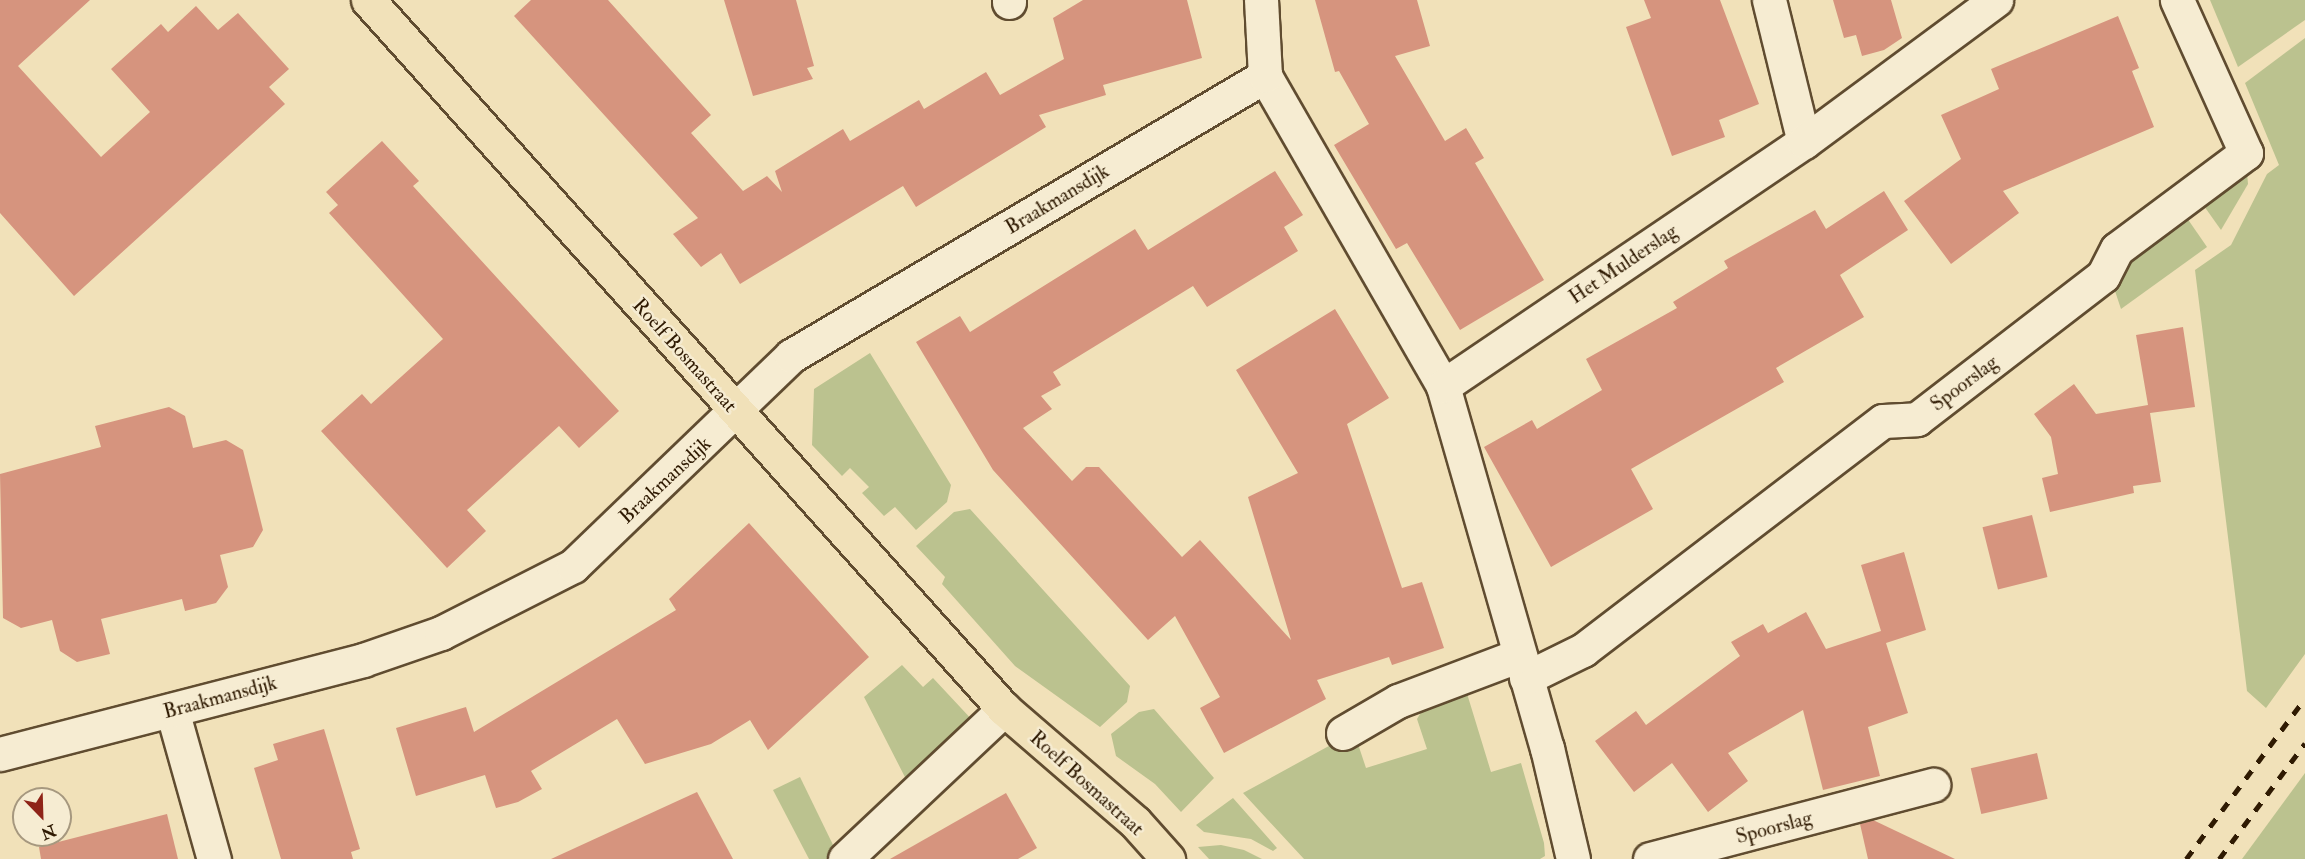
<!DOCTYPE html>
<style>
body{margin:0}
#map{position:relative;width:2305px;height:859px;overflow:hidden;background:#f1e1b9;font-family:"IM FELL Double Pica",serif}
div>[style]{position:absolute}
.green>*{inset:0;background:#bbc28f}
.building>*{inset:0;background:#d6947e;transform-origin:0 0}
.roads{filter:drop-shadow(2px 0 #604c30) drop-shadow(-2px 0 #604c30) drop-shadow(0 2px #604c30) drop-shadow(0 -2px #604c30)}
.minor>*{height:33px;margin:-16.5px;padding:0 16.5px;transform-origin:16.5px;border-radius:16.5px;background:#f6ecd2}
.major>*{height:33px;margin:-16.5px;padding:0 16.5px;transform-origin:16.5px;border-radius:16.5px;background:#f1e1b9}
.rail>*{height:4.5px;margin-top:-2.25px;transform-origin:0;background:repeating-linear-gradient(90deg,#2f1a02 0 10px,transparent 0 20px)}
span{translate:-50% -50%;white-space:nowrap;text-align:center;line-height:1.15;-webkit-text-stroke:5px #f6ecd2;paint-order:stroke}
.street-label{font-size:20px;color:#2f1a02}
.north{position:absolute;left:12px;top:787px;width:60px;height:60px;box-sizing:border-box;background:#f6ecd2;border:2px solid #a6987f;border-radius:50%;rotate:157deg;font-size:16px;font-weight:700;line-height:24px;text-align:center;color:#2f1a02}
.north::after{content:'';display:block;margin:auto;width:21px;height:27px;background:#8f2418;clip-path:polygon(50% 0,100% 100%,50% 72%,0 100%)}
</style>
<div id="map">
<div class="green">
<i style="clip-path:polygon(2210px 0,2305px 0,2305px 20px,2238px 67px)"></i>
<i style="clip-path:polygon(2305px 38px,2305px 654px,2266px 708px,2247px 691px,2195px 270px,2231px 245px,2267px 174px,2279px 165px,2245px 83px)"></i>
<i style="clip-path:polygon(2247px 173px,2248px 184px,2221px 230px,2204px 206px)"></i>
<i style="clip-path:polygon(2187px 218px,2207px 247px,2121px 309px,2113px 285px,2122px 268px)"></i>
<i style="clip-path:polygon(870px 353px,951px 485px,947px 502px,916px 530px,895px 507px,884px 516px,862px 493px,869px 487px,850px 468px,842px 476px,812px 445px,814px 389px)"></i>
<i style="clip-path:polygon(970px 509px,1130px 686px,1127px 702px,1100px 727px,1015px 666px,942px 584px,945px 577px,916px 546px,954px 512px)"></i>
<i style="clip-path:polygon(902px 665px,923px 687px,933px 678px,975px 723px,908px 783px,864px 697px)"></i>
<i style="clip-path:polygon(1465px 687px,1491px 772px,1521px 763px,1544px 843px,1545px 856px,1540px 859px,1304px 859px,1243px 793px,1338px 741px,1356px 738px,1366px 768px,1427px 749px,1417px 719px,1429px 699px)"></i>
<i style="clip-path:polygon(1154px 709px,1214px 778px,1181px 812px,1155px 784px,1116px 756px,1111px 734px,1139px 712px)"></i>
<i style="clip-path:polygon(2305px 773px,2305px 859px,2242px 859px)"></i>
<i style="clip-path:polygon(800px 777px,835px 849px,826px 859px,809px 859px,773px 790px)"></i>
<i style="clip-path:polygon(1233px 798px,1277px 848px,1273px 851px,1251px 839px,1204px 832px,1196px 825px)"></i>
<i style="clip-path:polygon(1221px 845px,1244px 850px,1262px 859px,1209px 859px,1198px 847px)"></i>
</div>
<div class="building">
<i style="clip-path:polygon(0 0,90px 0,18px 66px,101px 157px,150px 112px,111px 69px,161px 24px,168px 32px,196px 6px,218px 30px,238px 13px,289px 69px,269px 87px,285px 104px,74px 296px,0 213px)"></i>
<i style="clip-path:polygon(531px 0,608px 0,711px 115px,691px 133px,743px 191px,767px 176px,782px 192px,775px 171px,843px 129px,850px 141px,919px 100px,924px 109px,986px 72px,1000px 95px,1064px 59px,1053px 18px,1083px 0,1187px 0,1202px 58px,1103px 85px,1106px 95px,1039px 115px,1046px 127px,916px 207px,903px 186px,740px 284px,721px 253px,701px 267px,673px 234px,698px 218px,514px 16px)"></i>
<i style="clip-path:polygon(724px 0,796px 0,814px 66px,807px 68px,813px 79px,753px 96px)"></i>
<i style="clip-path:polygon(1315px 0,1417px 0,1430px 46px,1395px 56px,1445px 141px,1466px 128px,1484px 158px,1475px 163px,1544px 280px,1460px 330px,1407px 243px,1396px 249px,1334px 145px,1369px 124px,1339px 71px,1335px 72px)"></i>
<i style="clip-path:polygon(1644px 0,1720px 0,1759px 104px,1719px 120px,1725px 137px,1672px 156px,1626px 27px,1651px 18px)"></i>
<i style="clip-path:polygon(1833px 0,1891px 0,1902px 38px,1884px 50px,1862px 56px,1856px 35px,1844px 38px)"></i>
<i style="clip-path:polygon(2118px 16px,2139px 68px,2132px 71px,2154px 127px,2003px 191px,2019px 213px,1951px 264px,1904px 201px,1961px 159px,1941px 115px,1999px 89px,1991px 69px)"></i>
<i style="clip-path:polygon(382px 141px,419px 181px,413px 186px,619px 411px,579px 448px,559px 426px,467px 510px,486px 531px,447px 568px,321px 431px,362px 394px,371px 404px,443px 339px,329px 213px,338px 205px,326px 192px)"></i>
<i style="clip-path:polygon(1275px 171px,1303px 215px,1284px 227px,1298px 251px,1207px 307px,1193px 286px,1053px 372px,1061px 385px,1041px 396px,1052px 409px,1023px 428px,1072px 481px,1086px 467px,1099px 467px,1182px 557px,1200px 540px,1291px 640px,1248px 497px,1298px 473px,1236px 370px,1335px 309px,1389px 398px,1347px 424px,1402px 588px,1422px 582px,1444px 648px,1392px 665px,1389px 657px,1317px 680px,1326px 699px,1224px 753px,1200px 708px,1220px 697px,1175px 616px,1148px 640px,993px 470px,916px 342px,960px 316px,970px 332px,1135px 229px,1148px 250px)"></i>
<i style="clip-path:polygon(1884px 191px,1908px 230px,1840px 275px,1864px 317px,1776px 368px,1784px 382px,1631px 469px,1653px 509px,1551px 567px,1484px 447px,1532px 420px,1537px 429px,1602px 390px,1586px 359px,1677px 308px,1673px 302px,1728px 268px,1724px 261px,1815px 210px,1826px 229px)"></i>
<i style="clip-path:polygon(2183px 327px,2195px 407px,2150px 413px,2161px 482px,2133px 486px,2134px 493px,2050px 512px,2042px 478px,2058px 474px,2051px 437px,2034px 414px,2074px 384px,2096px 414px,2148px 405px,2136px 335px)"></i>
<i style="clip-path:polygon(169px 407px,185px 416px,193px 448px,226px 440px,243px 450px,263px 530px,253px 547px,220px 555px,228px 587px,216px 603px,185px 611px,182px 599px,101px 619px,110px 654px,77px 662px,60px 651px,52px 620px,21px 628px,3px 618px,0 474px,101px 447px,95px 426px)"></i>
<i style="left:2032px;top:515px;width:64px;height:51px;rotate:76deg"></i>
<i style="clip-path:polygon(749px 523px,869px 657px,768px 750px,750px 720px,711px 744px,645px 764px,617px 719px,531px 771px,542px 789px,518px 802px,496px 808px,485px 775px,416px 796px,396px 728px,466px 707px,474px 732px,676px 610px,669px 599px)"></i>
<i style="clip-path:polygon(1904px 552px,1926px 630px,1886px 643px,1908px 713px,1868px 727px,1880px 776px,1823px 790px,1803px 710px,1728px 753px,1748px 781px,1708px 812px,1672px 763px,1634px 792px,1595px 741px,1636px 711px,1646px 725px,1740px 656px,1731px 642px,1763px 624px,1768px 633px,1806px 612px,1826px 649px,1881px 631px,1861px 565px)"></i>
<i style="clip-path:polygon(324px 729px,360px 849px,351px 852px,353px 859px,281px 859px,254px 768px,278px 760px,273px 744px)"></i>
<i style="left:2037px;top:753px;width:47px;height:68px;rotate:77deg"></i>
<i style="clip-path:polygon(697px 792px,733px 859px,551px 859px)"></i>
<i style="clip-path:polygon(1006px 793px,1037px 848px,1018px 859px,890px 859px)"></i>
<i style="clip-path:polygon(167px 814px,178px 859px,41px 859px,39px 847px)"></i>
<i style="clip-path:polygon(1873px 820px,1955px 859px,1868px 859px,1860px 824px)"></i>
</div>
<div class="roads">
<div class="minor">
<i style="left:1009px;top:0;width:2px;rotate:90deg"></i>
<i style="left:1769px;top:0;width:146px;rotate:76.2deg"></i>
<i style="left:1265px;top:76px;width:357px;rotate:60.1deg"></i>
<i style="left:1443px;top:386px;width:377px;rotate:74deg"></i>
<i style="left:1547px;top:748px;width:114px;rotate:76.8deg"></i>
<i style="left:1443px;top:386px;width:436px;rotate:-34.1deg"></i>
<i style="left:1804px;top:142px;width:239px;rotate:-36.5deg"></i>
<i style="left:1526px;top:678px;width:64px;rotate:-26.2deg"></i>
<i style="left:1583px;top:650px;width:377px;rotate:-37.4deg"></i>
<i style="left:1883px;top:421px;width:34px;rotate:-3deg"></i>
<i style="left:1917px;top:419px;width:235px;rotate:-37.6deg"></i>
<i style="left:2103px;top:276px;width:30px;rotate:-63deg"></i>
<i style="left:2117px;top:249px;width:161px;rotate:-36.7deg"></i>
<i style="left:2246px;top:153px;width:168px;rotate:-114.3deg"></i>
<i style="left:172px;top:710px;width:155px;rotate:74.3deg"></i>
<i style="left:1343px;top:733px;width:64px;rotate:-30.2deg"></i>
<i style="left:1398px;top:701px;width:130px;rotate:-20.7deg"></i>
<i style="left:0;top:754px;width:375px;rotate:-14.5deg"></i>
<i style="left:363px;top:660px;width:83px;rotate:-19.1deg"></i>
<i style="left:441px;top:633px;width:148px;rotate:-26.9deg"></i>
<i style="left:573px;top:566px;width:303px;rotate:-43.9deg"></i>
<i style="left:791px;top:356px;width:551px;rotate:-30.57deg"></i>
<i style="left:1265px;top:76px;width:76px;rotate:-93deg"></i>
<i style="left:845px;top:859px;width:219px;rotate:-43.3deg"></i>
<i style="left:1650px;top:859px;width:293px;rotate:-14.7deg"></i>
</div>
<div class="major">
<i style="left:368px;top:0;width:952px;rotate:48.11deg"></i>
<i style="left:1004px;top:709px;width:173px;rotate:40.8deg"></i>
<i style="left:1135px;top:822px;width:50px;rotate:48.3deg"></i>
</div>
</div>
<div class="rail">
<i style="left:2186px;top:859px;width:200px;rotate:-53.5deg"></i>
<i style="left:2219px;top:859px;width:144px;rotate:-53.4deg"></i>
</div>
<div class="street-label">
<span style="left:1057px;top:199px;rotate:-31deg">Braakmansdijk</span>
<span style="left:1623px;top:264px;rotate:-34deg">Het Mulderslag</span>
<span style="left:685px;top:355px;rotate:48deg">Roelf Bosmastraat</span>
<span style="left:1964px;top:383px;rotate:-37deg">Spoorslag</span>
<span style="left:665px;top:480px;rotate:-43deg">Braakmansdijk</span>
<span style="left:220px;top:697px;rotate:-15deg">Braakmansdijk</span>
<span style="left:1087px;top:783px;rotate:42deg">Roelf Bosmastraat</span>
<span style="left:1774px;top:827px;rotate:-15deg">Spoorslag</span>
</div>
<div class="north">N</div>
</div>
